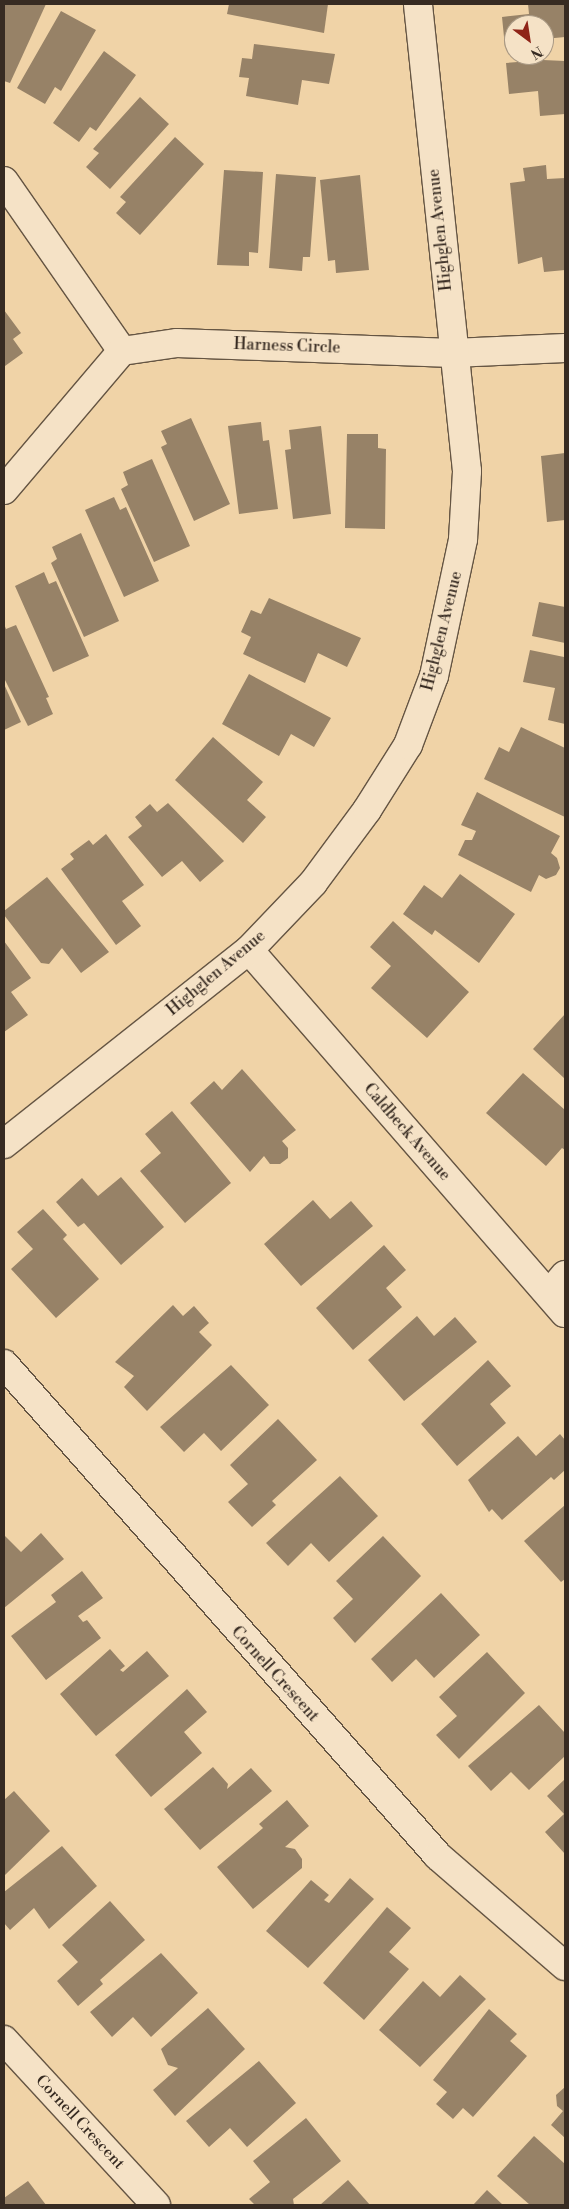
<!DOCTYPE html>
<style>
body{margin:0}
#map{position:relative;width:569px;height:2209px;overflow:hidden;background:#f0d3a7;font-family:"Libre Bodoni",serif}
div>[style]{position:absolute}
.building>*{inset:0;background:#978267}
.roads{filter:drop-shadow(1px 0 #655543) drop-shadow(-1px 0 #655543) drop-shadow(0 1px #655543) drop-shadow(0 -1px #655543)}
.street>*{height:28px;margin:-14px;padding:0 14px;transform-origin:14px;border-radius:14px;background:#f5e2c6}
.secondary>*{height:28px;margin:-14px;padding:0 14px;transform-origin:14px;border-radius:14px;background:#f5e2c6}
span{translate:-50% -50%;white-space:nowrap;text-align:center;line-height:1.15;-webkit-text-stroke:4px #f5e2c6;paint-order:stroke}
.street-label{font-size:16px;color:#372b22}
.frame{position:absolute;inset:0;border:5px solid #372b22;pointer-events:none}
.north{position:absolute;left:504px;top:15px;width:50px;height:50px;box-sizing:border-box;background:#f5e2c6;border:1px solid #a99984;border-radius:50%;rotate:149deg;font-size:14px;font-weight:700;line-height:20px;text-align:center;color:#372b22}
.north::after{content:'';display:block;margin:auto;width:18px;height:22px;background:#8f2418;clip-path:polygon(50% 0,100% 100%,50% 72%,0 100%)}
</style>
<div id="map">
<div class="building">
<i style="clip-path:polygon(4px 4px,46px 4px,10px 83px,4px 81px)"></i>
<i style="clip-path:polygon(229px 4px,328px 4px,324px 33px,227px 14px)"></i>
<i style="clip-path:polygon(528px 4px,565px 4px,565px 37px,544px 39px,544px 25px,514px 25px,514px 46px,505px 47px,502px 17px,529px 14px)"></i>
<i style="clip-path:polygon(61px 11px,96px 30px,61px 91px,55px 87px,45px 104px,17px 88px)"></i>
<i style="clip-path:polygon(254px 44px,335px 54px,329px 84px,302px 80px,298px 105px,246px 96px,249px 78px,239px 77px,242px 58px,252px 59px)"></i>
<i style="clip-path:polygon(104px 51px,136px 75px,96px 131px,90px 127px,79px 142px,53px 123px)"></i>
<i style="clip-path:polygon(543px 60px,565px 61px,565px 114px,540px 116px,538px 91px,509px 94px,506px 63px)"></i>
<i style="clip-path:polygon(140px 97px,169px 124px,110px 189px,86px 167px,99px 153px,93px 149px)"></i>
<i style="clip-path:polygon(175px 137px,204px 164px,140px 235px,116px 213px,126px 202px,120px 197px)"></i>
<i style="clip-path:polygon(546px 165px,547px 179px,565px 178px,565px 270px,544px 272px,542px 257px,518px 264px,510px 183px,525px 181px,523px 168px)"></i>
<i style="clip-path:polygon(224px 170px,263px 172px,258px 253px,249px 252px,249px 266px,217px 265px)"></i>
<i style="clip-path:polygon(276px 174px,316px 177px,310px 257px,303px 257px,302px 271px,269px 268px)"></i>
<i style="clip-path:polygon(360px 175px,369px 270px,336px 273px,335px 260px,328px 261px,320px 180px)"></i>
<i style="clip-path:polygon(4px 310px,21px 333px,13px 339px,23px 353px,5px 366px)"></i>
<i style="clip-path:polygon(191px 418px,230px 504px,194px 521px,161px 447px,167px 444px,161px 431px)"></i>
<i style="clip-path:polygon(261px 422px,263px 441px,269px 440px,278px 509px,239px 514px,228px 426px)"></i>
<i style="clip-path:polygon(321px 426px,331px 514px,293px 519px,285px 450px,291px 449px,289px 430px)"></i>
<i style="clip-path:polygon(347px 434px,378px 434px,378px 448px,386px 449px,385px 529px,345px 528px)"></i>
<i style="clip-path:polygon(565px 453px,565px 520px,547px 522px,541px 456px)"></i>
<i style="clip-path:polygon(152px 459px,190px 546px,154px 562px,121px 489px,128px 485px,123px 472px)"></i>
<i style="clip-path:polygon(114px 497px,120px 510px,126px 507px,159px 581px,124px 597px,85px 510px)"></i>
<i style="clip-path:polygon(81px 533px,119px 621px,84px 637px,51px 563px,57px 559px,52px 547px)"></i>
<i style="clip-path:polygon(44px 572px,49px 584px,56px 581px,89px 656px,53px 672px,15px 586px)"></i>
<i style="clip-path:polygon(269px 598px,361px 638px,347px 667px,318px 653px,305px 683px,243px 654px,251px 637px,241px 632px,251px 610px,261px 614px)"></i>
<i style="clip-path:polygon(539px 602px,565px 607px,565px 643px,532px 636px)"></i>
<i style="clip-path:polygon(4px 624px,6px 629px,16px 625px,49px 697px,46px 698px,53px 714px,28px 726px,4px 678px)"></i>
<i style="clip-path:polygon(530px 650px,564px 657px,565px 724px,548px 720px,555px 688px,523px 682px)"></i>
<i style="clip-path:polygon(249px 674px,331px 718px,314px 747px,291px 734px,279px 756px,222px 724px)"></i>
<i style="clip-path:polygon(4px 684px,21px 722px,4px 730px)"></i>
<i style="clip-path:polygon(521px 727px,565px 748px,565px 817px,484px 779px,499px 747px,509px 752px)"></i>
<i style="clip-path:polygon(213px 737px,263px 782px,247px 800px,266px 817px,243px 843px,175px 780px)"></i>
<i style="clip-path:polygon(477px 792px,560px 836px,551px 853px,557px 858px,560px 868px,556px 875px,546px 879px,539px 875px,531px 892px,458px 855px,465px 840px,472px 840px,476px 831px,461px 825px)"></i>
<i style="clip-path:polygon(168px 803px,224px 861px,200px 882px,182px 861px,162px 877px,128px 837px,142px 826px,135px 817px,150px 804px,157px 812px)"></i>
<i style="clip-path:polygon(106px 834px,144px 885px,122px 901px,141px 926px,116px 945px,61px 869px,74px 859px,70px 854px,89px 840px,93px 845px)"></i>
<i style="clip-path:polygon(460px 874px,515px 914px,479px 963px,435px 930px,432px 935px,403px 914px,424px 885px,442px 898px)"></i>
<i style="clip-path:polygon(47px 877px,109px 952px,81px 973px,62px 948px,49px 964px,41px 963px,4px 915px,4px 911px)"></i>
<i style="clip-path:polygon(393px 921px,469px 992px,427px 1038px,371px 988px,391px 966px,370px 947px)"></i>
<i style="clip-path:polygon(4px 941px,31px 978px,11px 992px,28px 1015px,4px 1032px)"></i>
<i style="clip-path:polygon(565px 1014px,565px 1079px,533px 1049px)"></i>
<i style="clip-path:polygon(242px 1069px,296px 1130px,282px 1141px,288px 1148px,288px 1158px,280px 1164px,270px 1164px,264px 1156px,250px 1172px,190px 1103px,214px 1081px,222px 1090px)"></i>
<i style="clip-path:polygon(523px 1073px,565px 1110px,565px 1150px,562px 1148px,546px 1166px,486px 1113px)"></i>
<i style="clip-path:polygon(172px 1111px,231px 1183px,185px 1223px,140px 1171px,161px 1153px,145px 1134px)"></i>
<i style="clip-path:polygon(121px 1177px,164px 1227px,121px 1265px,84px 1223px,78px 1227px,56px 1202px,82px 1178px,98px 1196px)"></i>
<i style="clip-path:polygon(313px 1200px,330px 1219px,351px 1201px,373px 1226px,301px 1286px,264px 1244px)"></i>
<i style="clip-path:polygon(43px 1209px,67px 1235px,63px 1239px,99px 1279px,56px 1318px,11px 1269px,33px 1249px,17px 1232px)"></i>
<i style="clip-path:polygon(384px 1245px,406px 1270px,386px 1288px,402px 1307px,353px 1350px,316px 1308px)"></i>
<i style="clip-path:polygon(173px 1305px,183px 1316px,194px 1306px,209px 1323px,199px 1332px,212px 1345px,147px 1411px,124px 1387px,134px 1376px,115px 1362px)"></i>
<i style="clip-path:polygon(417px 1316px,434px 1336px,455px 1317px,477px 1342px,404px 1401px,368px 1360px)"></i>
<i style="clip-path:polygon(488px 1360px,511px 1386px,490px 1404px,506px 1423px,457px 1466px,421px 1424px)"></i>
<i style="clip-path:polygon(231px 1365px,269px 1405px,221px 1451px,204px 1433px,184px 1452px,160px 1427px)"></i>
<i style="clip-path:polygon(278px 1419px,317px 1460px,272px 1501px,276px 1505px,252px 1527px,228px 1502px,248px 1484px,230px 1465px)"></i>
<i style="clip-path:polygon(560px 1434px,565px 1440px,565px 1470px,554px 1480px,551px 1477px,502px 1520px,492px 1509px,489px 1512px,468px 1480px,518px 1436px,536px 1456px)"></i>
<i style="clip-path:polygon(340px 1476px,378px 1516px,329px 1562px,311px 1543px,288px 1566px,266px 1543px)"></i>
<i style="clip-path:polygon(565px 1505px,565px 1579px,561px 1582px,524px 1541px)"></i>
<i style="clip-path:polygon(41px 1533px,64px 1559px,4px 1608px,4px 1535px,21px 1552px)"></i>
<i style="clip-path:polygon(383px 1536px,421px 1576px,355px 1643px,333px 1618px,353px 1599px,336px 1581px)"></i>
<i style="clip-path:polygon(82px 1571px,103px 1598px,78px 1616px,83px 1622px,87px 1620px,101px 1638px,46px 1680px,11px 1636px,56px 1602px,51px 1595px)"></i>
<i style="clip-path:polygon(441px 1593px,480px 1635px,434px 1678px,416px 1659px,392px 1682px,371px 1659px)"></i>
<i style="clip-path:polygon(110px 1649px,125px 1666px,120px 1670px,123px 1672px,147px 1651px,169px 1676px,96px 1736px,60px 1694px)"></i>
<i style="clip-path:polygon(487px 1652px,525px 1693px,459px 1759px,436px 1735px,457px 1716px,439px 1697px)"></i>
<i style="clip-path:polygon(187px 1689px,207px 1712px,184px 1732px,202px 1753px,151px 1797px,115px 1755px)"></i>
<i style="clip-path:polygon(539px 1705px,565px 1733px,565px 1756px,529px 1790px,511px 1772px,491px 1791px,468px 1766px)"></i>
<i style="clip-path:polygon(213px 1767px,228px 1784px,227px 1789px,251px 1768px,272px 1791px,200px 1850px,164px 1809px)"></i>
<i style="clip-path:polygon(565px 1779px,565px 1854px,545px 1832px,564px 1814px,547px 1796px)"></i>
<i style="clip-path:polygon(14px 1791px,50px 1831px,4px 1876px,4px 1800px)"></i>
<i style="clip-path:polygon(287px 1800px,309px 1826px,285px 1847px,295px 1849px,302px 1859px,302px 1868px,253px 1909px,217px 1867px,263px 1828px,259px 1824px)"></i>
<i style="clip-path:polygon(62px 1846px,97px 1886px,49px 1929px,34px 1908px,10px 1930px,4px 1923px,4px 1892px)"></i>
<i style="clip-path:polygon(350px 1878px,374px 1899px,308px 1968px,266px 1931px,311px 1880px,329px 1895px,324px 1900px,329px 1903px)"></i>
<i style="clip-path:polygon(110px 1901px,145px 1940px,100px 1980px,103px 1984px,78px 2006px,57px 1981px,78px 1962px,62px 1945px)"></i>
<i style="clip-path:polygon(387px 1907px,411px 1928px,389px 1952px,409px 1969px,364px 2020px,323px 1983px)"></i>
<i style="clip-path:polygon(161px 1953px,198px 1993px,151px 2037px,133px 2017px,112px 2037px,90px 2012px)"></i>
<i style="clip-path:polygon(460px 1975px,486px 1999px,420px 2067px,379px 2030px,423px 1981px,440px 1997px)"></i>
<i style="clip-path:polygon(208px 2008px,245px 2049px,175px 2116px,153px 2090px,178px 2068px,168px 2065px,161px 2049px)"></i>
<i style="clip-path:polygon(489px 2009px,517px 2034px,510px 2041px,527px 2056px,473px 2117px,463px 2108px,453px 2119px,436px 2104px,447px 2092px,433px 2080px)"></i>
<i style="clip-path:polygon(259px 2061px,296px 2103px,247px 2147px,230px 2128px,209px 2147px,186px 2121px)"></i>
<i style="clip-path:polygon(565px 2087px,565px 2138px,551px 2125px,563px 2111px,557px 2106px,556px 2095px)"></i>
<i style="clip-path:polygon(306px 2118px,341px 2161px,293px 2199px,294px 2205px,255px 2205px,249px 2199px,270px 2182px,253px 2161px)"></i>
<i style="clip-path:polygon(534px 2136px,565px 2164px,565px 2205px,530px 2205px,497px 2176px)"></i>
<i style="clip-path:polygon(348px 2180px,370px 2205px,320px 2205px)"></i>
<i style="clip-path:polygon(28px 2181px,46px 2205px,4px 2205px,4px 2198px)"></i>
<i style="clip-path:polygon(487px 2190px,503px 2205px,473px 2205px)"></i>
</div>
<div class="roads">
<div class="street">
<i style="left:4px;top:181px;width:207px;rotate:55.2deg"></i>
<i style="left:4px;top:490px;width:182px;rotate:-49.7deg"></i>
<i style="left:122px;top:351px;width:56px;rotate:-8.3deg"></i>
<i style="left:177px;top:343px;width:276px;rotate:2.1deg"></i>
<i style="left:453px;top:353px;width:112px;rotate:-2.6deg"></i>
<i style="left:249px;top:950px;width:481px;rotate:49deg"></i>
<i style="left:549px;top:1294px;width:25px;rotate:-50deg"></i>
<i style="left:4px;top:1364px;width:656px;rotate:48.58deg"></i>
<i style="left:438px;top:1856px;width:168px;rotate:40.9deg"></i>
<i style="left:4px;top:2040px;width:224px;rotate:47.3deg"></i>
</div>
<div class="secondary">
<i style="left:4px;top:1144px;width:313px;rotate:-38.4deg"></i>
<i style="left:249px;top:950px;width:93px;rotate:-46.3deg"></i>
<i style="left:313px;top:883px;width:91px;rotate:-53.5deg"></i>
<i style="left:367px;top:810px;width:77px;rotate:-57.8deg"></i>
<i style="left:408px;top:745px;width:74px;rotate:-69.4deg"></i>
<i style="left:434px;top:676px;width:140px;rotate:-78deg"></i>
<i style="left:463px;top:539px;width:68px;rotate:-86.6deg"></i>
<i style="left:467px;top:471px;width:470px;rotate:-96deg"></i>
</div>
</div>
<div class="street-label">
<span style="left:440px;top:230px;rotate:-96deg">Highglen Avenue</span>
<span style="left:287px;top:346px;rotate:2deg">Harness Circle</span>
<span style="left:442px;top:631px;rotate:-76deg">Highglen Avenue</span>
<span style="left:216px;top:973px;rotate:-40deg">Highglen Avenue</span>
<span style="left:407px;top:1132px;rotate:49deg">Caldbeck Avenue</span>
<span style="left:275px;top:1674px;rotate:48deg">Cornell Crescent</span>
<span style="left:80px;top:2122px;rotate:47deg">Cornell Crescent</span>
</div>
<div class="frame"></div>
<div class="north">N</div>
</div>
